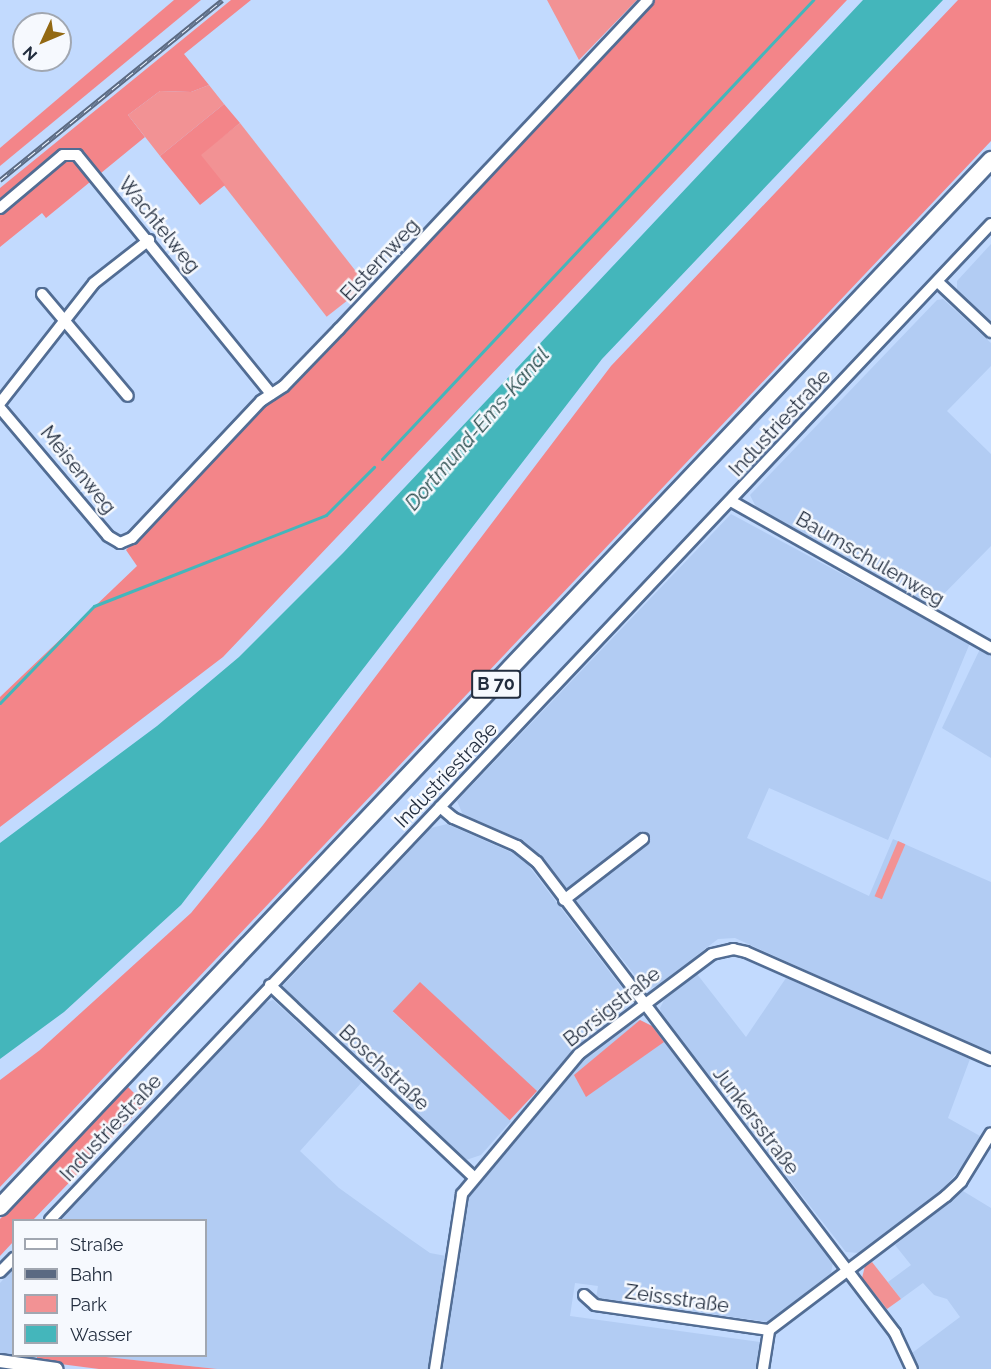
<!DOCTYPE html>
<meta charset="utf-8">
<style>
body{margin:0}
#map{position:relative;width:991px;height:1369px;overflow:hidden;background:#c2dafe;font-family:Raleway,sans-serif}
div>[style]{position:absolute}
.built>*{inset:0;background:#b2ccf3}
.green>*{inset:0;background:#f29294;transform-origin:0 0}
.forest>*{inset:0;background:#f38589;transform-origin:0 0}
.water>*{inset:0;background:#44b6bb}
.stream>*{height:3px;margin:-1.5px;padding:0 1.5px;transform-origin:1.5px;border-radius:1.5px;background:#44b6bb}
.roads{filter:drop-shadow(2px 0 #526d94) drop-shadow(-2px 0 #526d94) drop-shadow(0 2px #526d94) drop-shadow(0 -2px #526d94)}
.minor>*{height:10px;margin:-5px;padding:0 5px;transform-origin:5px;border-radius:5px;background:#fff}
.tertiary>*{height:12px;margin:-6px;padding:0 6px;transform-origin:6px;border-radius:6px;background:#fff}
.primary>*{height:16px;margin:-8px;padding:0 8px;transform-origin:8px;border-radius:8px;background:#fff}
.rail>*{height:5px;margin-top:-2.5px;transform-origin:0;background:repeating-linear-gradient(90deg,#f6f9fe 0 9px,#5b6a82 0 18px);box-sizing:border-box;border-block:2px solid #5b6a82}
span{translate:-50% -50%;white-space:nowrap;text-align:center;line-height:1.15;-webkit-text-stroke:5px #f6f9fe;paint-order:stroke}
.shield-label span{padding:2px 4px;background:#f6f9fe;border:2px solid;border-radius:4px;-webkit-text-stroke-width:0}
.shield-label{font-size:18px;color:#222d3e;font-weight:700}
.street-label{font-size:20px;color:#222d3e}
.water-label{font-size:21px;color:#2c4e4f;font-style:italic}
.legend{position:absolute;left:12px;top:1219px;width:195px;height:138px;box-sizing:border-box;background:#f6f9fe;border:2px solid #a1a7b1;margin:0;padding:8px 10px;list-style:none;font-size:18px;color:#222d3e}
.legend li{display:flex;align-items:center;gap:12px;height:30px}
.legend b{width:30px;border:2px solid #a1a7b1}
.north{position:absolute;left:12px;top:12px;width:60px;height:60px;box-sizing:border-box;background:#f6f9fe;border:2px solid #a1a7b1;border-radius:50%;rotate:226deg;font-size:16px;font-weight:700;line-height:24px;text-align:center;color:#222d3e}
.north::after{content:'';display:block;margin:auto;width:21px;height:27px;background:#936913;clip-path:polygon(50% 0,100% 100%,50% 72%,0 100%)}
</style>
<div id="map">
<div class="built">
<i style="clip-path:polygon(991px 244px,991px 321px,957px 289px,957px 281px)"></i>
<i style="clip-path:polygon(943px 299px,991px 343px,991px 366px,947px 411px,991px 454px,991px 546px,931px 607px,756px 507px,750px 495px,937px 300px)"></i>
<i style="clip-path:polygon(731px 514px,970px 643px,888px 840px,769px 788px,747px 838px,869px 896px,893px 839px,991px 882px,991px 1054px,735px 938px,718px 939px,657px 986px,646px 989px,538px 854px,517px 839px,463px 815px,457px 801px)"></i>
<i style="clip-path:polygon(980px 649px,991px 656px,991px 758px,942px 728px)"></i>
<i style="clip-path:polygon(447px 824px,522px 857px,628px 996px,624px 1010px,575px 1049px,536px 1092px,420px 983px,393px 1012px,511px 1121px,481px 1155px,466px 1160px,282px 987px,431px 828px)"></i>
<i style="clip-path:polygon(697px 974px,746px 1037px,786px 978px,970px 1059px,948px 1118px,980px 1136px,964px 1165px,940px 1192px,859px 1253px,846px 1252px,662px 1017px,660px 1008px,664px 1000px)"></i>
<i style="clip-path:polygon(273px 1000px,362px 1082px,300px 1151px,339px 1188px,410px 1239px,430px 1253px,446px 1256px,431px 1369px,217px 1369px,97px 1356px,206px 1356px,206px 1220px,61px 1220px,265px 1003px)"></i>
<i style="clip-path:polygon(640px 1020px,652px 1026px,833px 1263px,831px 1273px,768px 1322px,596px 1298px,598px 1286px,575px 1283px,570px 1316px,760px 1342px,756px 1369px,440px 1369px,463px 1208px,478px 1179px,580px 1059px,629px 1021px)"></i>
<i style="clip-path:polygon(963px 1191px,991px 1208px,991px 1369px,919px 1369px,912px 1353px,960px 1317px,947px 1299px,934px 1295px,923px 1283px,901px 1299px,888px 1282px,911px 1265px,895px 1245px)"></i>
<i style="clip-path:polygon(13px 1269px,14px 1356px,15px 1356px,0 1354px,0 1283px)"></i>
</div>
<div class="green">
<i style="clip-path:polygon(547px 0,637px 0,579px 60px)"></i>
<i style="clip-path:polygon(209px 85px,224px 104px,160px 156px,128px 115px,160px 91px,191px 92px)"></i>
<i style="left:240px;top:123px;width:206px;height:51px;rotate:52deg"></i>
<i style="left:898px;top:841px;width:8px;height:60px;rotate:23deg"></i>
<i style="clip-path:polygon(872px 1262px,901px 1299px,887px 1309px,862px 1278px,865px 1266px)"></i>
</div>
<div class="forest">
<i style="clip-path:polygon(174px 0,201px 0,0 166px,0 148px)"></i>
<i style="clip-path:polygon(231px 0,251px 0,184px 54px,209px 85px,191px 92px,160px 91px,128px 115px,145px 137px,46px 218px,42px 213px,0 247px,0 188px)"></i>
<i style="clip-path:polygon(655px 0,847px 0,223px 657px,0 827px,0 697px,137px 566px,126px 550px)"></i>
<i style="clip-path:polygon(958px 0,991px 0,991px 141px,0 1187px,0 1080px,40px 1050px,191px 913px,263px 825px,611px 366px)"></i>
<i style="clip-path:polygon(224px 104px,240px 123px,201px 155px,225px 185px,200px 205px,160px 156px)"></i>
<i style="left:420px;top:982px;width:160px;height:40px;rotate:43deg"></i>
<i style="clip-path:polygon(640px 1020px,652px 1026px,664px 1042px,586px 1097px,574px 1075px)"></i>
<i style="clip-path:polygon(126px 1085px,145px 1104px,33px 1220px,14px 1220px,13px 1242px,0 1256px,0 1219px)"></i>
<i style="clip-path:polygon(37px 1356px,97px 1356px,217px 1369px,99px 1369px,37px 1361px)"></i>
</div>
<div class="water">
<i style="clip-path:polygon(863px 0,943px 0,602px 359px,181px 905px,64px 1012px,0 1059px,0 843px,157px 726px,239px 657px,343px 553px)"></i>
</div>
<div class="stream">
<i style="left:382px;top:459px;width:630px;rotate:-46.8deg"></i>
<i style="left:0;top:703px;width:135px;rotate:-45.9deg"></i>
<i style="left:94px;top:606px;width:249px;rotate:-21.4deg"></i>
<i style="left:326px;top:515px;width:68px;rotate:-45deg"></i>
</div>
<div class="roads">
<div class="minor">
<i style="left:0;top:208px;width:82px;rotate:-40.1deg"></i>
<i style="left:63px;top:155px;width:14px"></i>
<i style="left:77px;top:155px;width:308px;rotate:50.9deg"></i>
<i style="left:938px;top:282px;width:73px;rotate:43.3deg"></i>
<i style="left:42px;top:294px;width:133px;rotate:49.9deg"></i>
<i style="left:0;top:403px;width:152px;rotate:-51.9deg"></i>
<i style="left:94px;top:283px;width:70px;rotate:-38deg"></i>
<i style="left:0;top:408px;width:167px;rotate:49.8deg"></i>
<i style="left:108px;top:536px;width:14px;rotate:30deg"></i>
<i style="left:120px;top:543px;width:13px;rotate:-23deg"></i>
<i style="left:132px;top:538px;width:188px;rotate:-46.7deg"></i>
<i style="left:261px;top:401px;width:27px;rotate:-33deg"></i>
<i style="left:284px;top:386px;width:79px;rotate:-46deg"></i>
<i style="left:339px;top:329px;width:451px;rotate:-46.8deg"></i>
<i style="left:731px;top:501px;width:299px;rotate:29.5deg"></i>
<i style="left:440px;top:807px;width:17px;rotate:40deg"></i>
<i style="left:453px;top:818px;width:70px;rotate:23.6deg"></i>
<i style="left:517px;top:846px;width:26px;rotate:39deg"></i>
<i style="left:537px;top:862px;width:592px;rotate:52.76deg"></i>
<i style="left:895px;top:1333px;width:40px;rotate:65deg"></i>
<i style="left:564px;top:900px;width:100px;rotate:-37.7deg"></i>
<i style="left:270px;top:985px;width:280px;rotate:43.3deg"></i>
<i style="left:50px;top:1220px;width:1370px;rotate:-46.63deg"></i>
<i style="left:0;top:1272px;width:20px;rotate:-45deg"></i>
<i style="left:584px;top:1295px;width:15px;rotate:42deg"></i>
<i style="left:595px;top:1305px;width:176px;rotate:8.2deg"></i>
<i style="left:435px;top:1369px;width:177px;rotate:-81.2deg"></i>
<i style="left:462px;top:1194px;width:182px;rotate:-50.1deg"></i>
<i style="left:579px;top:1054px;width:166px;rotate:-36.9deg"></i>
<i style="left:712px;top:954px;width:22px;rotate:-13deg"></i>
<i style="left:733px;top:949px;width:13px;rotate:13deg"></i>
<i style="left:746px;top:952px;width:268px;rotate:23.8deg"></i>
<i style="left:763px;top:1369px;width:39px;rotate:-81deg"></i>
<i style="left:769px;top:1330px;width:222px;rotate:-37.1deg"></i>
<i style="left:946px;top:1196px;width:21px;rotate:-43deg"></i>
<i style="left:961px;top:1182px;width:57px;rotate:-58.5deg"></i>
</div>
<div class="tertiary">
<i style="left:0;top:1361px;width:57px;rotate:8.1deg"></i>
</div>
<div class="primary">
<i style="left:0;top:1207px;width:1442px;rotate:-46.57deg"></i>
</div>
</div>
<div class="rail">
<i style="left:0;top:180px;width:286px;rotate:-39deg"></i>
</div>
<div class="shield-label">
<span style="left:496px;top:684px">B 70</span>
</div>
<div class="street-label">
<span style="left:159px;top:225px;rotate:51deg">Wachtelweg</span>
<span style="left:380px;top:260px;rotate:-47deg">Elsternweg</span>
<span style="left:780px;top:423px;rotate:-47deg">Industriestraße</span>
<span style="left:78px;top:470px;rotate:51deg">Meisenweg</span>
<span style="left:870px;top:559px;rotate:30deg">Baumschulenweg</span>
<span style="left:446px;top:775px;rotate:-46deg">Industriestraße</span>
<span style="left:612px;top:1007px;rotate:-38deg">Borsigstraße</span>
<span style="left:384px;top:1068px;rotate:43deg">Boschstraße</span>
<span style="left:756px;top:1121px;rotate:53deg">Junkersstraße</span>
<span style="left:111px;top:1128px;rotate:-47deg">Industriestraße</span>
<span style="left:677px;top:1299px;rotate:8deg">Zeissstraße</span>
</div>
<div class="water-label">
<span style="left:477px;top:429px;rotate:-49deg">Dortmund-Ems-Kanal</span>
</div>
<ul class="legend">
<li><b style="height:8px;background:#fff"></b>Straße</li>
<li><b style="height:8px;background:#5b6a82"></b>Bahn</li>
<li><b style="height:16px;background:#f29294"></b>Park</li>
<li><b style="height:16px;background:#44b6bb"></b>Wasser</li>
</ul>
<div class="north">N</div>
</div>
